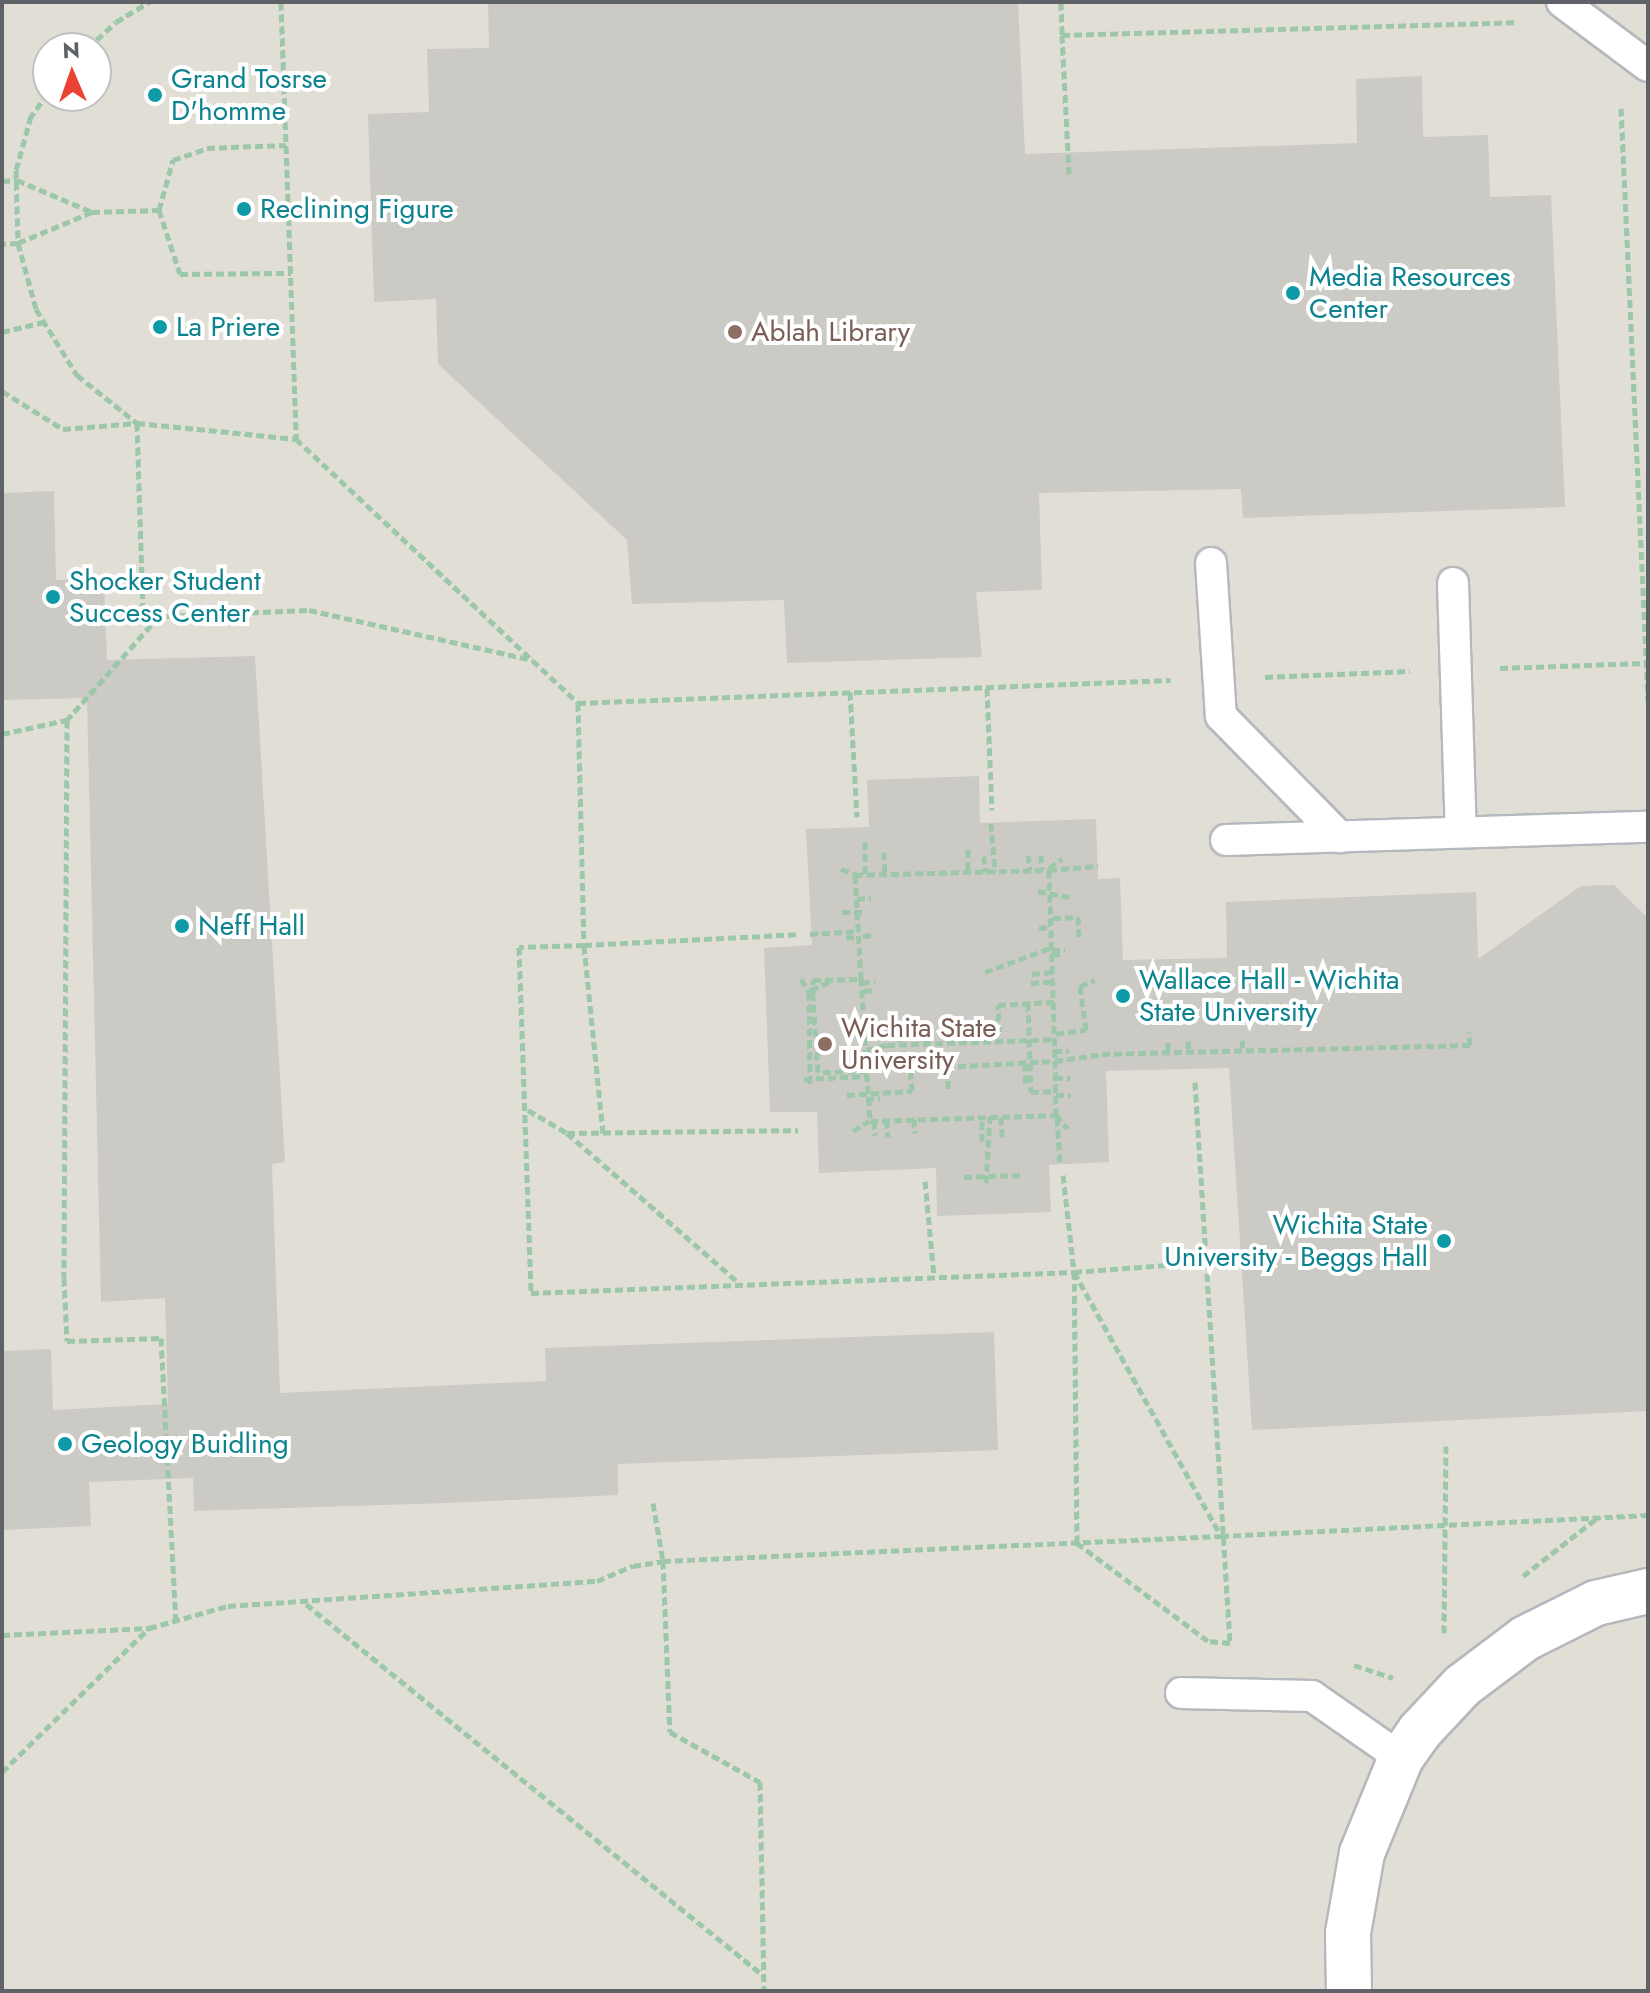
<!DOCTYPE html>
<style>
body{margin:0}
#map{position:relative;width:1650px;height:1993px;overflow:hidden;background:#f1efe8;font-family:Jost,sans-serif}
div>[style]{position:absolute}
.education>*{inset:0;background:#e1ded6}
.building>*{inset:0;background:#cccac5}
.path>*{height:5px;margin-top:-2.5px;transform-origin:0;background:repeating-linear-gradient(90deg,#9cc7a9 0 8px,transparent 0 12px)}
.roads{filter:drop-shadow(2px 0 #b5b8bc) drop-shadow(-2px 0 #b5b8bc) drop-shadow(0 2px #b5b8bc) drop-shadow(0 -2px #b5b8bc)}
.lane>*{height:30px;margin:-15px;padding:0 15px;transform-origin:15px;border-radius:15px;background:#fff}
.street>*{height:44px;margin:-22px;padding:0 22px;transform-origin:22px;border-radius:22px;background:#fff}
.dots>*{width:22px;height:22px;translate:-50% -50%;box-sizing:border-box;border:4px solid #fff;border-radius:50%}
span{translate:-50% -50%;white-space:nowrap;text-align:center;line-height:1.15;-webkit-text-stroke:8px #fff;paint-order:stroke}
.culture-label{font-size:28px;color:#0d838f}
.left{translate:0 -50%;text-align:left}
.right{translate:-100% -50%;text-align:right}
.education-label{font-size:28px;color:#785e54}
.frame{position:absolute;inset:0;border:4px solid #5f6368;pointer-events:none}
.north{position:absolute;left:32px;top:32px;width:80px;height:80px;box-sizing:border-box;background:#fff;border:2px solid #bfc1c3;border-radius:50%;rotate:358deg;font-size:22px;font-weight:700;line-height:32px;text-align:center;color:#5f6368}
.north::after{content:'';display:block;margin:auto;width:28px;height:36px;background:#ea4335;clip-path:polygon(50% 0,100% 100%,50% 72%,0 100%)}
</style>
<div id="map">
<div class="education">
<i style="clip-path:polygon(evenodd,2px 2px,1648px 2px,1648px 1991px,2px 1991px,2px 2px,48px 48px,96px 48px,96px 96px,48px 96px,48px 48px)"></i>
</div>
<div class="building">
<i style="clip-path:polygon(488px 2px,1018px 2px,1025px 154px,1357px 143px,1356px 79px,1422px 76px,1423px 137px,1488px 135px,1490px 197px,1551px 195px,1565px 507px,1243px 518px,1241px 489px,1039px 493px,1042px 590px,976px 592px,982px 657px,787px 663px,784px 600px,632px 604px,627px 540px,438px 364px,436px 299px,374px 302px,368px 114px,429px 112px,427px 49px,489px 48px)"></i>
<i style="clip-path:polygon(54px 491px,56px 580px,104px 579px,107px 660px,255px 656px,285px 1162px,272px 1164px,280px 1393px,546px 1381px,545px 1348px,994px 1332px,998px 1450px,618px 1464px,618px 1495px,447px 1503px,194px 1511px,193px 1478px,89px 1482px,91px 1526px,2px 1530px,2px 1351px,51px 1349px,53px 1410px,168px 1404px,165px 1298px,101px 1302px,87px 698px,2px 700px,2px 493px)"></i>
<i style="clip-path:polygon(979px 776px,980px 823px,1096px 819px,1098px 879px,1120px 878px,1123px 960px,1227px 958px,1226px 902px,1476px 892px,1478px 959px,1581px 886px,1614px 885px,1648px 918px,1648px 1411px,1252px 1430px,1229px 1068px,1106px 1071px,1109px 1162px,1049px 1165px,1051px 1212px,937px 1216px,936px 1168px,819px 1173px,817px 1112px,770px 1112px,764px 948px,812px 945px,806px 829px,869px 827px,867px 780px)"></i>
</div>
<div class="path">
<i style="left:281px;top:2px;width:437px;rotate:88deg"></i>
<i style="left:1061px;top:2px;width:33px;rotate:88deg"></i>
<i style="left:1062px;top:35px;width:456px;rotate:-1.6deg"></i>
<i style="left:1062px;top:35px;width:139px;rotate:87.1deg"></i>
<i style="left:88px;top:48px;width:38px;rotate:-43deg"></i>
<i style="left:116px;top:22px;width:39px;rotate:-31deg"></i>
<i style="left:48px;top:93px;width:29px;rotate:126deg"></i>
<i style="left:31px;top:116px;width:56px;rotate:105.5deg"></i>
<i style="left:16px;top:170px;width:73px;rotate:88.4deg"></i>
<i style="left:18px;top:243px;width:68px;rotate:74.7deg"></i>
<i style="left:36px;top:309px;width:78px;rotate:58.2deg"></i>
<i style="left:77px;top:375px;width:77px;rotate:38.7deg"></i>
<i style="left:137px;top:423px;width:160px;rotate:5.7deg"></i>
<i style="left:296px;top:439px;width:386px;rotate:43.1deg"></i>
<i style="left:578px;top:703px;width:242px;rotate:88.6deg"></i>
<i style="left:584px;top:945px;width:65px;rotate:178.2deg"></i>
<i style="left:519px;top:947px;width:346px;rotate:88deg"></i>
<i style="left:531px;top:1293px;width:543px;rotate:-2.21deg"></i>
<i style="left:1074px;top:1272px;width:302px;rotate:60.9deg"></i>
<i style="left:1221px;top:1536px;width:428px;rotate:-2.8deg"></i>
<i style="left:1621px;top:108px;width:594px;rotate:87.39deg"></i>
<i style="left:2px;top:181px;width:15px;rotate:-4deg"></i>
<i style="left:17px;top:180px;width:82px;rotate:23.1deg"></i>
<i style="left:92px;top:212px;width:80px;rotate:157.3deg"></i>
<i style="left:18px;top:243px;width:16px;rotate:176deg"></i>
<i style="left:159px;top:210px;width:67px;rotate:71.8deg"></i>
<i style="left:180px;top:274px;width:111px;rotate:-0.5deg"></i>
<i style="left:92px;top:212px;width:67px;rotate:-1.7deg"></i>
<i style="left:159px;top:210px;width:52px;rotate:-74.4deg"></i>
<i style="left:173px;top:160px;width:36px;rotate:-19deg"></i>
<i style="left:207px;top:148px;width:79px;rotate:-2.2deg"></i>
<i style="left:2px;top:332px;width:43px;rotate:-13.4deg"></i>
<i style="left:2px;top:391px;width:72px;rotate:31.9deg"></i>
<i style="left:63px;top:429px;width:74px;rotate:-4.6deg"></i>
<i style="left:137px;top:423px;width:194px;rotate:88.2deg"></i>
<i style="left:143px;top:617px;width:166px;rotate:-2.4deg"></i>
<i style="left:309px;top:610px;width:229px;rotate:12.6deg"></i>
<i style="left:159px;top:616px;width:139px;rotate:131.5deg"></i>
<i style="left:67px;top:720px;width:558px;rotate:90.31deg"></i>
<i style="left:64px;top:1278px;width:63px;rotate:87.3deg"></i>
<i style="left:67px;top:1341px;width:94px;rotate:-1.8deg"></i>
<i style="left:161px;top:1338px;width:282px;rotate:87deg"></i>
<i style="left:1500px;top:668px;width:143px;rotate:-2deg"></i>
<i style="left:1265px;top:677px;width:145px;rotate:-2.4deg"></i>
<i style="left:987px;top:688px;width:122px;rotate:87.7deg"></i>
<i style="left:850px;top:692px;width:125px;rotate:86.8deg"></i>
<i style="left:578px;top:703px;width:593px;rotate:-2.22deg"></i>
<i style="left:2px;top:734px;width:66px;rotate:-12.2deg"></i>
<i style="left:991px;top:823px;width:49px;rotate:85.3deg"></i>
<i style="left:865px;top:842px;width:32px;rotate:90deg"></i>
<i style="left:968px;top:849px;width:24px;rotate:90deg"></i>
<i style="left:884px;top:852px;width:23px;rotate:88deg"></i>
<i style="left:1028px;top:855px;width:15px;rotate:82deg"></i>
<i style="left:1041px;top:855px;width:14px;rotate:86deg"></i>
<i style="left:984px;top:856px;width:16px;rotate:86deg"></i>
<i style="left:1049px;top:868px;width:16px;rotate:-35deg"></i>
<i style="left:841px;top:869px;width:19px;rotate:21deg"></i>
<i style="left:1049px;top:870px;width:49px;rotate:-4.7deg"></i>
<i style="left:1038px;top:891px;width:33px;rotate:11deg"></i>
<i style="left:857px;top:899px;width:14px;rotate:-4deg"></i>
<i style="left:842px;top:912px;width:20px"></i>
<i style="left:1053px;top:918px;width:25px;rotate:-2deg"></i>
<i style="left:1078px;top:917px;width:20px;rotate:87deg"></i>
<i style="left:1039px;top:928px;width:12px;rotate:-5deg"></i>
<i style="left:810px;top:934px;width:49px;rotate:-3.5deg"></i>
<i style="left:863px;top:936px;width:10px;rotate:-6deg"></i>
<i style="left:846px;top:937px;width:13px;rotate:4deg"></i>
<i style="left:1052px;top:950px;width:13px"></i>
<i style="left:1052px;top:954px;width:12px"></i>
<i style="left:985px;top:972px;width:72px;rotate:-20.2deg"></i>
<i style="left:1032px;top:974px;width:20px;rotate:-6deg"></i>
<i style="left:861px;top:978px;width:143px;rotate:86.4deg"></i>
<i style="left:870px;top:1121px;width:191px;rotate:-1.8deg"></i>
<i style="left:801px;top:979px;width:15px;rotate:58deg"></i>
<i style="left:809px;top:992px;width:92px;rotate:89.4deg"></i>
<i style="left:862px;top:983px;width:13px;rotate:-9deg"></i>
<i style="left:1031px;top:983px;width:22px;rotate:-3deg"></i>
<i style="left:811px;top:990px;width:22px;rotate:-24deg"></i>
<i style="left:864px;top:991px;width:11px;rotate:-5deg"></i>
<i style="left:1028px;top:1003px;width:89px;rotate:88.1deg"></i>
<i style="left:1031px;top:1092px;width:26px;rotate:-2deg"></i>
<i style="left:999px;top:1033px;width:28px;rotate:-92deg"></i>
<i style="left:998px;top:1005px;width:56px;rotate:-3.1deg"></i>
<i style="left:899px;top:1034px;width:10px;rotate:84deg"></i>
<i style="left:926px;top:1034px;width:10px;rotate:84deg"></i>
<i style="left:1056px;top:1034px;width:30px;rotate:-8deg"></i>
<i style="left:1086px;top:1030px;width:44px;rotate:-97.8deg"></i>
<i style="left:1080px;top:986px;width:16px;rotate:-22deg"></i>
<i style="left:1242px;top:1040px;width:11px;rotate:85deg"></i>
<i style="left:1188px;top:1041px;width:10px;rotate:84deg"></i>
<i style="left:1168px;top:1042px;width:10px;rotate:90deg"></i>
<i style="left:887px;top:1045px;width:168px;rotate:-2deg"></i>
<i style="left:867px;top:1050px;width:20px;rotate:-15deg"></i>
<i style="left:1054px;top:1051px;width:15px"></i>
<i style="left:1055px;top:1060px;width:55px;rotate:89deg"></i>
<i style="left:1056px;top:1115px;width:18px;rotate:49deg"></i>
<i style="left:1025px;top:1063px;width:23px;rotate:88deg"></i>
<i style="left:1055px;top:1078px;width:15px"></i>
<i style="left:804px;top:1079px;width:62px;rotate:-2.8deg"></i>
<i style="left:867px;top:1081px;width:10px;rotate:-90deg"></i>
<i style="left:867px;top:1071px;width:49px;rotate:178.8deg"></i>
<i style="left:818px;top:1072px;width:76px;rotate:-93.8deg"></i>
<i style="left:813px;top:996px;width:16px;rotate:-90deg"></i>
<i style="left:813px;top:980px;width:48px;rotate:-1.2deg"></i>
<i style="left:861px;top:979px;width:104px;rotate:-93.3deg"></i>
<i style="left:855px;top:875px;width:194px;rotate:-1.5deg"></i>
<i style="left:1049px;top:870px;width:191px;rotate:88.2deg"></i>
<i style="left:1055px;top:1061px;width:48px;rotate:-8.5deg"></i>
<i style="left:1102px;top:1054px;width:368px;rotate:-1.4deg"></i>
<i style="left:1470px;top:1045px;width:13px;rotate:-94deg"></i>
<i style="left:1195px;top:1082px;width:562px;rotate:86.43deg"></i>
<i style="left:1230px;top:1643px;width:22px;rotate:-175deg"></i>
<i style="left:1208px;top:1641px;width:164px;rotate:-143.2deg"></i>
<i style="left:1077px;top:1543px;width:271px;rotate:-90.6deg"></i>
<i style="left:1074px;top:1272px;width:132px;rotate:-4.3deg"></i>
<i style="left:948px;top:1089px;width:21px;rotate:-90deg"></i>
<i style="left:847px;top:1095px;width:65px;rotate:-3.5deg"></i>
<i style="left:912px;top:1091px;width:22px;rotate:-95deg"></i>
<i style="left:910px;top:1069px;width:144px;rotate:-3.2deg"></i>
<i style="left:1056px;top:1095px;width:15px"></i>
<i style="left:866px;top:1099px;width:14px;rotate:-4deg"></i>
<i style="left:528px;top:1110px;width:45px;rotate:30.5deg"></i>
<i style="left:567px;top:1133px;width:228px;rotate:41.1deg"></i>
<i style="left:1001px;top:1117px;width:22px;rotate:87deg"></i>
<i style="left:1057px;top:1118px;width:46px;rotate:86.3deg"></i>
<i style="left:914px;top:1119px;width:14px;rotate:86deg"></i>
<i style="left:887px;top:1120px;width:17px;rotate:87deg"></i>
<i style="left:874px;top:1121px;width:14px;rotate:86deg"></i>
<i style="left:853px;top:1131px;width:19px;rotate:-32deg"></i>
<i style="left:567px;top:1133px;width:231px;rotate:-0.7deg"></i>
<i style="left:603px;top:1133px;width:189px;rotate:-95.8deg"></i>
<i style="left:584px;top:945px;width:216px;rotate:-2.9deg"></i>
<i style="left:982px;top:1141px;width:24px;rotate:-90deg"></i>
<i style="left:1063px;top:1175px;width:98px;rotate:83.5deg"></i>
<i style="left:964px;top:1177px;width:56px;rotate:-2deg"></i>
<i style="left:925px;top:1181px;width:96px;rotate:84.6deg"></i>
<i style="left:986px;top:1183px;width:67px;rotate:-86.6deg"></i>
<i style="left:653px;top:1503px;width:59px;rotate:80.2deg"></i>
<i style="left:663px;top:1561px;width:171px;rotate:87.7deg"></i>
<i style="left:670px;top:1732px;width:103px;rotate:29.1deg"></i>
<i style="left:760px;top:1782px;width:209px;rotate:88.9deg"></i>
<i style="left:1523px;top:1576px;width:94px;rotate:-38.1deg"></i>
<i style="left:306px;top:1604px;width:590px;rotate:39.08deg"></i>
<i style="left:1444px;top:1633px;width:187px;rotate:-89.4deg"></i>
<i style="left:2px;top:1635px;width:147px;rotate:-2.7deg"></i>
<i style="left:149px;top:1628px;width:82px;rotate:-15.6deg"></i>
<i style="left:228px;top:1606px;width:370px;rotate:-3.9deg"></i>
<i style="left:597px;top:1581px;width:39px;rotate:-23deg"></i>
<i style="left:633px;top:1566px;width:30px;rotate:-9deg"></i>
<i style="left:663px;top:1561px;width:559px;rotate:-2.57deg"></i>
<i style="left:1354px;top:1665px;width:41px;rotate:18.4deg"></i>
<i style="left:2px;top:1772px;width:206px;rotate:-44.4deg"></i>
</div>
<div class="roads">
<div class="lane">
<i style="left:1562px;top:2px;width:107px;rotate:36.7deg"></i>
<i style="left:1211px;top:563px;width:153px;rotate:86.3deg"></i>
<i style="left:1221px;top:716px;width:170px;rotate:45.5deg"></i>
<i style="left:1453px;top:583px;width:249px;rotate:88.2deg"></i>
<i style="left:1226px;top:840px;width:422px;rotate:-1.8deg"></i>
<i style="left:1181px;top:1693px;width:131px;rotate:1.3deg"></i>
<i style="left:1312px;top:1696px;width:108px;rotate:34.9deg"></i>
</div>
<div class="street">
<i style="left:1349px;top:1991px;width:58px;rotate:-91deg"></i>
<i style="left:1348px;top:1933px;width:81px;rotate:-80.1deg"></i>
<i style="left:1362px;top:1853px;width:103px;rotate:-67.7deg"></i>
<i style="left:1401px;top:1758px;width:32px;rotate:-55deg"></i>
<i style="left:1419px;top:1732px;width:63px;rotate:-46.9deg"></i>
<i style="left:1462px;top:1686px;width:80px;rotate:-36.9deg"></i>
<i style="left:1526px;top:1638px;width:78px;rotate:-26.6deg"></i>
<i style="left:1596px;top:1603px;width:53px;rotate:-13deg"></i>
</div>
</div>
<div class="dots">
<i style="left:155px;top:95px;background:#0f9aa8"></i>
<i style="left:244px;top:209px;background:#0f9aa8"></i>
<i style="left:1293px;top:293px;background:#0f9aa8"></i>
<i style="left:160px;top:327px;background:#0f9aa8"></i>
<i style="left:735px;top:332px;background:#8d6e63"></i>
<i style="left:53px;top:597px;background:#0f9aa8"></i>
<i style="left:182px;top:926px;background:#0f9aa8"></i>
<i style="left:1123px;top:996px;background:#0f9aa8"></i>
<i style="left:825px;top:1044px;background:#8d6e63"></i>
<i style="left:1444px;top:1241px;background:#0f9aa8"></i>
<i style="left:65px;top:1444px;background:#0f9aa8"></i>
</div>
<div class="culture-label">
<span class="left" style="left:171px;top:95px">Grand Tosrse<br>D'homme</span>
<span class="left" style="left:260px;top:209px">Reclining Figure</span>
<span class="left" style="left:1309px;top:293px">Media Resources<br>Center</span>
<span class="left" style="left:176px;top:327px">La Priere</span>
<span class="left" style="left:69px;top:597px">Shocker Student<br>Success Center</span>
<span class="left" style="left:198px;top:926px">Neff Hall</span>
<span class="left" style="left:1139px;top:996px">Wallace Hall - Wichita<br>State University</span>
<span class="right" style="left:1428px;top:1241px">Wichita State<br>University - Beggs Hall</span>
<span class="left" style="left:81px;top:1444px">Geology Buidling</span>
</div>
<div class="education-label">
<span class="left" style="left:751px;top:332px">Ablah Library</span>
<span class="left" style="left:841px;top:1044px">Wichita State<br>University</span>
</div>
<div class="frame"></div>
<div class="north">N</div>
</div>
